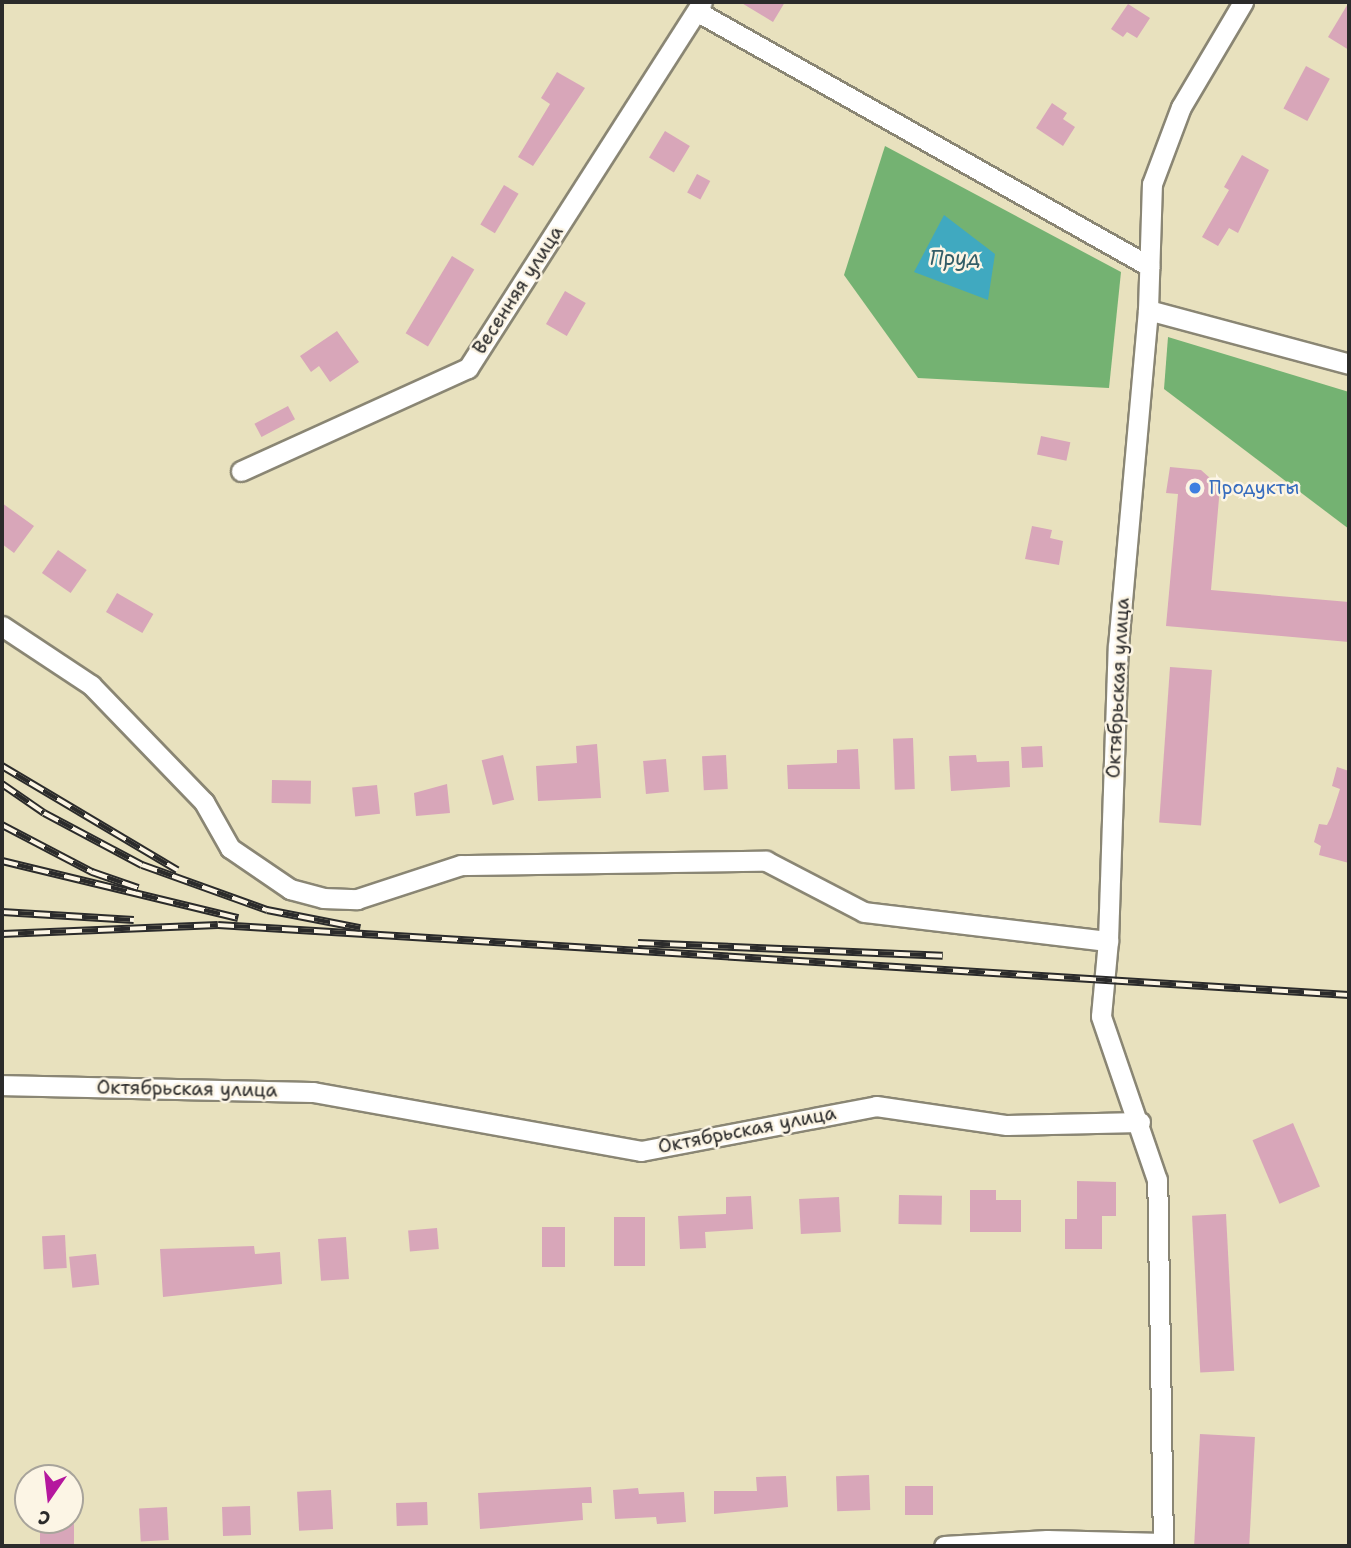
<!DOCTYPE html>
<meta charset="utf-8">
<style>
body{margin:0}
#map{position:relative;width:1351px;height:1548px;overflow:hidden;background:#e8e1be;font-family:"Shantell Sans",sans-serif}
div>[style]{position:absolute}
.forest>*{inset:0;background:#74b272}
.water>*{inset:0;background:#40a9c0}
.building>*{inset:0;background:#d8a6b9;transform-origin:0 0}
.roads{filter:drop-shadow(2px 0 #8a8674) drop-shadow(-2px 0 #8a8674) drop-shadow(0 2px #8a8674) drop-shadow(0 -2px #8a8674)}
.minor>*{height:19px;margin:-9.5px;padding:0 9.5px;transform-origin:9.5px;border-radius:9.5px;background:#fff}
.rail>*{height:8px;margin-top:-4px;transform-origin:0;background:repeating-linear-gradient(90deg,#fcf5e5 0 16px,#2b2b2b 0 32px);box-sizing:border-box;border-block:2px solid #2b2b2b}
.dots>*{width:19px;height:19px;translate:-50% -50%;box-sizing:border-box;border:4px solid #fcf5e5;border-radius:50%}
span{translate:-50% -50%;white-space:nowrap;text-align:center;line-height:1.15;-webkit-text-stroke:5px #fcf5e5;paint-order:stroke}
.street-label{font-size:19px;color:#2b2b2b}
.shop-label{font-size:19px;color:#366cbe}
.left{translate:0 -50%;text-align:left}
.water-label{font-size:21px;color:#335d67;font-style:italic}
.frame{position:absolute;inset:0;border:4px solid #2b2b2b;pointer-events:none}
.north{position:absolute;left:14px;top:1464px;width:70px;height:70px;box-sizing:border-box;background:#fcf5e5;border:2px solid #a8a49b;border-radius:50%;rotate:194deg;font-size:19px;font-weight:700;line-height:28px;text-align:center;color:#2b2b2b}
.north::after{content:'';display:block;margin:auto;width:24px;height:32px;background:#b5179e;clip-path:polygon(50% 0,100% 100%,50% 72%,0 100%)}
</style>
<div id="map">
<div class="forest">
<i style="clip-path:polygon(885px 146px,1121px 272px,1109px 388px,918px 378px,844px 275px)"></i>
<i style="clip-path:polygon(1168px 337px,1349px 392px,1349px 529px,1164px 389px)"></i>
</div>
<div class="water">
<i style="clip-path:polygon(944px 215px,995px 254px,988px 300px,914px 272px)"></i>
</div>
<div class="building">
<i style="clip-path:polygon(740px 2px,785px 2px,773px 22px)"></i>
<i style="clip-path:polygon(1349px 2px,1349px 50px,1328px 37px)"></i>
<i style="clip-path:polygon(1128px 4px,1150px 18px,1137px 38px,1127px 32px,1123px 37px,1111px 29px)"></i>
<i style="left:1306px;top:66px;width:27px;height:48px;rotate:28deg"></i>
<i style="clip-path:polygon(557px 72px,585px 88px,533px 166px,518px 157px,550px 104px,541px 98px)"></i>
<i style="clip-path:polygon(1052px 103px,1067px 113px,1063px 119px,1075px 127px,1063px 146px,1036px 128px)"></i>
<i style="left:665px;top:131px;width:29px;height:31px;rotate:31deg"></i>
<i style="clip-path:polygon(1242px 155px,1269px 170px,1238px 233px,1229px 228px,1218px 246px,1202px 237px,1229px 190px,1224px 187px)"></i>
<i style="left:697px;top:174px;width:15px;height:21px;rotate:28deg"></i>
<i style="left:504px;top:185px;width:17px;height:46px;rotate:31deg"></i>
<i style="left:452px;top:256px;width:26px;height:90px;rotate:31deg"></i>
<i style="left:565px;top:291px;width:24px;height:38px;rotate:30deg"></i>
<i style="clip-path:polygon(337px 331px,359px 362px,330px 382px,319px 366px,311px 372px,300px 356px)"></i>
<i style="left:288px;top:406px;width:15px;height:38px;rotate:62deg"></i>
<i style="left:1041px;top:436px;width:30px;height:19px;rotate:12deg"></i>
<i style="clip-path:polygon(1170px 467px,1201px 470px,1220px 487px,1211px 590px,1349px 602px,1349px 642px,1166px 626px,1178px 494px,1166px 493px)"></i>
<i style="clip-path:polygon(2px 503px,34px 526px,14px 553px,2px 544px)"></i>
<i style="clip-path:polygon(1032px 526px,1052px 530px,1050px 538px,1063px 541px,1059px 565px,1025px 559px)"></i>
<i style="left:58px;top:550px;width:35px;height:28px;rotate:35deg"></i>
<i style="left:117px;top:593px;width:42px;height:22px;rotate:30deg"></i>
<i style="left:1170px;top:667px;width:42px;height:156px;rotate:4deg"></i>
<i style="left:913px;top:738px;width:51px;height:20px;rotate:88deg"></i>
<i style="clip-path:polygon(597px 744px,601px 798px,538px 801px,536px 766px,577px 763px,576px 746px)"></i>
<i style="left:1042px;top:746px;width:21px;height:21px;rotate:87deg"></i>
<i style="clip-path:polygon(858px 749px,860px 789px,788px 789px,787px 765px,837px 763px,837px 750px)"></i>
<i style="left:503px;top:755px;width:46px;height:22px;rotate:76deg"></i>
<i style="left:726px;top:755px;width:34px;height:24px;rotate:87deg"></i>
<i style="clip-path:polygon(976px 755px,977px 762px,1009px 761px,1010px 787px,951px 791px,949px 756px)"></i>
<i style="left:666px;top:759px;width:33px;height:23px;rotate:85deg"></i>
<i style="clip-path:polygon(1337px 767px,1349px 771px,1349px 863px,1319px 855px,1321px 846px,1314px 842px,1319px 824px,1327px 825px,1331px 817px,1340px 789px,1332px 786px)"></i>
<i style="left:272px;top:780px;width:39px;height:23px;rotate:1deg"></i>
<i style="clip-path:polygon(447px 784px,450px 813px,416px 816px,414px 793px)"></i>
<i style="left:377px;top:785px;width:29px;height:25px;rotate:84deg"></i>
<i style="left:1293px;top:1123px;width:69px;height:44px;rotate:67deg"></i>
<i style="clip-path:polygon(1077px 1181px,1116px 1182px,1116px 1216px,1102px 1216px,1102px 1249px,1065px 1249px,1065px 1219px,1077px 1219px)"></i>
<i style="clip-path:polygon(970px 1190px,996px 1190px,996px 1200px,1021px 1200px,1021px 1232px,970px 1232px)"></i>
<i style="left:899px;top:1195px;width:43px;height:29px;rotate:1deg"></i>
<i style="clip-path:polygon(751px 1196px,753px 1229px,705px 1232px,706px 1248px,680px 1249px,678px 1216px,726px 1214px,726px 1197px)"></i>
<i style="left:839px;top:1197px;width:35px;height:40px;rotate:87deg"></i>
<i style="left:1226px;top:1214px;width:157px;height:34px;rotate:87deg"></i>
<i style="left:645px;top:1217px;width:49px;height:31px;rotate:90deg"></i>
<i style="left:542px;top:1227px;width:23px;height:40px"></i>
<i style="left:437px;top:1228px;width:21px;height:29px;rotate:85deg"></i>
<i style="left:65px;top:1235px;width:33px;height:23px;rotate:87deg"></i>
<i style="left:346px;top:1237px;width:42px;height:28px;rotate:86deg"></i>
<i style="clip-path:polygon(254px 1246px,255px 1254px,280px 1252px,282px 1284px,163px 1297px,160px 1249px)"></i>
<i style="left:96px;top:1254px;width:31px;height:27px;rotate:84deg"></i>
<i style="left:1200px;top:1434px;width:55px;height:112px;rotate:3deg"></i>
<i style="left:869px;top:1475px;width:35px;height:33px;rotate:88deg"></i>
<i style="clip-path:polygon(786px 1476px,788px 1507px,714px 1514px,714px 1491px,757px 1491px,756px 1477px)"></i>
<i style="left:933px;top:1486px;width:29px;height:28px;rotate:90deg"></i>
<i style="clip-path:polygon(591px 1487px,592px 1503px,582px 1503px,583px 1520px,480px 1529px,478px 1493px)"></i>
<i style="clip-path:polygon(638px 1488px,639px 1494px,684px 1492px,686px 1522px,657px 1524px,656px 1517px,615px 1519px,613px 1490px)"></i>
<i style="left:331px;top:1490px;width:39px;height:34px;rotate:87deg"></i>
<i style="left:427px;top:1502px;width:23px;height:31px;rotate:88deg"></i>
<i style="left:250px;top:1506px;width:29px;height:28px;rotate:88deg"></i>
<i style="left:167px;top:1507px;width:33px;height:28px;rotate:87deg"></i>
<i style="left:40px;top:1520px;width:34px;height:26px"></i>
</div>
<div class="roads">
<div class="minor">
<i style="left:698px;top:12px;width:518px;rotate:29.39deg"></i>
<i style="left:1148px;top:310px;width:208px;rotate:15deg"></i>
<i style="left:241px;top:471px;width:249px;rotate:-24.4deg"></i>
<i style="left:468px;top:368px;width:434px;rotate:-57.4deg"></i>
<i style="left:2px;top:626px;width:107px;rotate:33.5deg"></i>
<i style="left:91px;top:685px;width:163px;rotate:46deg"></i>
<i style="left:204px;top:802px;width:53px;rotate:60.5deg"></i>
<i style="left:230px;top:848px;width:73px;rotate:34.3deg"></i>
<i style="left:290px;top:889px;width:34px;rotate:15deg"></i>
<i style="left:323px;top:898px;width:34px;rotate:2deg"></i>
<i style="left:357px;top:899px;width:109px;rotate:-18.1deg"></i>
<i style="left:461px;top:865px;width:305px;rotate:-0.8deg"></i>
<i style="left:766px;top:861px;width:110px;rotate:27.5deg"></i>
<i style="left:864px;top:912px;width:246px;rotate:6.8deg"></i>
<i style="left:2px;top:1085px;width:311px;rotate:1.3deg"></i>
<i style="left:313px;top:1092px;width:333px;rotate:10.2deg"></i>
<i style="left:641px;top:1151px;width:239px;rotate:-10.8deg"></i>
<i style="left:876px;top:1106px;width:132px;rotate:8.3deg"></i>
<i style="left:1007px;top:1125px;width:133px;rotate:-1.3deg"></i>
<i style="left:944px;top:1546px;width:103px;rotate:-3.3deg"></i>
<i style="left:1047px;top:1540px;width:116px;rotate:1.5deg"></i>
<i style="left:1163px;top:1546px;width:366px;rotate:-90.9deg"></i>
<i style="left:1157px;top:1180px;width:173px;rotate:-108.9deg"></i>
<i style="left:1101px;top:1016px;width:75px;rotate:-84.7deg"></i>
<i style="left:1108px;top:941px;width:295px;rotate:-88.1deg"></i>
<i style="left:1118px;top:646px;width:337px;rotate:-84.9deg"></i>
<i style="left:1148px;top:310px;width:126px;rotate:-88.2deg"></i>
<i style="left:1152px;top:184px;width:82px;rotate:-69.4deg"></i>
<i style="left:1181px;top:107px;width:122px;rotate:-59.4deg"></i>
</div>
</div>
<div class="rail">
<i style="left:2px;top:766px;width:204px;rotate:30.7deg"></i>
<i style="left:2px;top:784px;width:51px;rotate:34.6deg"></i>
<i style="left:44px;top:813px;width:111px;rotate:28deg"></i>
<i style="left:142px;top:865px;width:133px;rotate:19.8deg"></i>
<i style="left:267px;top:910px;width:95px;rotate:11deg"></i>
<i style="left:2px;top:825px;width:102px;rotate:27.6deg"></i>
<i style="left:92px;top:872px;width:49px;rotate:19.2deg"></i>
<i style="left:2px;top:861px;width:243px;rotate:13.6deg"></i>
<i style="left:2px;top:912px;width:132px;rotate:3.5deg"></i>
<i style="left:2px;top:934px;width:216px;rotate:-2.4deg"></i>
<i style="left:218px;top:925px;width:1133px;rotate:3.54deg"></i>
<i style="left:638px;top:943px;width:305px;rotate:2.4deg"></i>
</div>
<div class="dots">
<i style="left:1195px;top:488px;background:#3f7fe0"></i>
</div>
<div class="street-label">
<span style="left:518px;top:290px;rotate:-57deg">Весенняя улица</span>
<span style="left:1118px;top:688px;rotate:-87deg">Октябрьская улица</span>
<span style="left:187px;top:1089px;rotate:1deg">Октябрьская улица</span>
<span style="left:747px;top:1130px;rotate:-11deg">Октябрьская улица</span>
</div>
<div class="shop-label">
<span class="left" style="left:1209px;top:488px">Продукты</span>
</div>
<div class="water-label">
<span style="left:955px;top:258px">Пруд</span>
</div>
<div class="frame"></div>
<div class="north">С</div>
</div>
